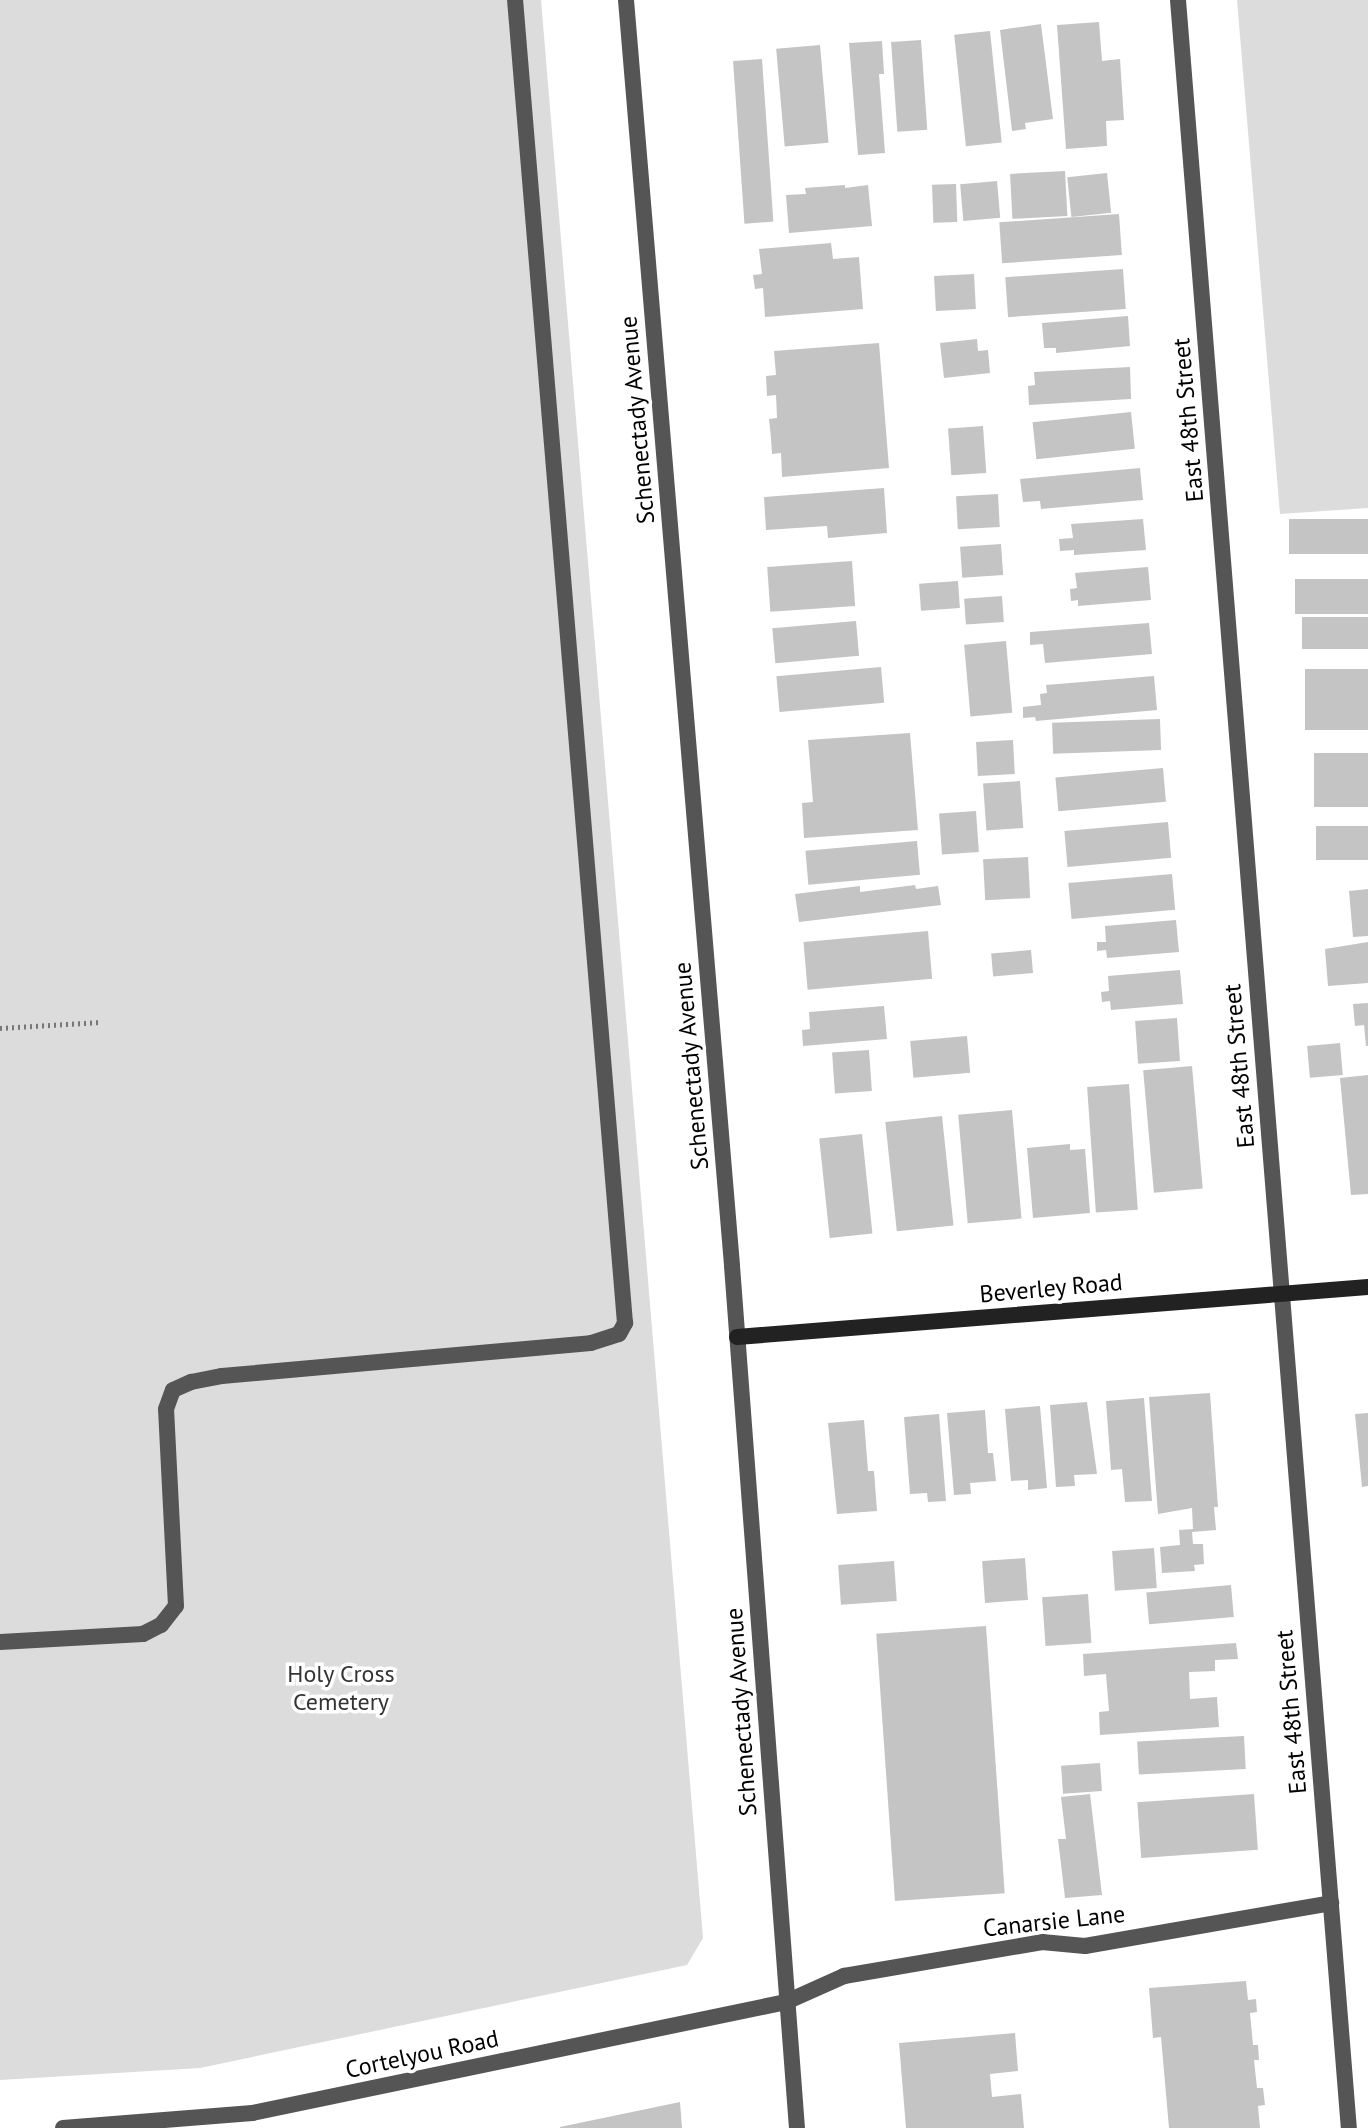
<!DOCTYPE html>
<style>
body{margin:0}
#map{position:relative;width:1368px;height:2128px;overflow:hidden;background:#fff;font-family:"PT Sans",sans-serif}
div>[style]{position:absolute}
.green>*{inset:0;background:#dcdcdc}
.building>*{inset:0;background:#c4c4c4;transform-origin:0 0}
.path>*{height:5px;margin-top:-2.5px;transform-origin:0;background:repeating-linear-gradient(90deg,#777 0 2px,transparent 0 6px)}
.lane>*{height:16px;margin:-8px;padding:0 8px;transform-origin:8px;border-radius:8px;background:#555}
.street>*{height:16px;margin:-8px;padding:0 8px;transform-origin:8px;border-radius:8px;background:#555}
.secondary>*{height:16px;margin:-8px;padding:0 8px;transform-origin:8px;border-radius:8px;background:#222}
span{translate:-50% -50%;white-space:nowrap;text-align:center;line-height:1.15;-webkit-text-stroke:7px #fff;paint-order:stroke}
.street-label{font-size:24px;color:#000}
.park-label{font-size:24px;color:#333}
</style>
<div id="map">
<div class="green">
<i style="clip-path:polygon(0 0,541px 0,703px 1938px,687px 1965px,200px 2068px,0 2080px)"></i>
<i style="clip-path:polygon(1237px 0,1368px 0,1368px 508px,1280px 514px)"></i>
</div>
<div class="building">
<i style="clip-path:polygon(1099px 22px,1102px 61px,1120px 59px,1124px 120px,1106px 121px,1107px 146px,1066px 149px,1057px 25px)"></i>
<i style="clip-path:polygon(1041px 24px,1053px 119px,1025px 123px,1026px 129px,1012px 131px,1000px 30px)"></i>
<i style="left:990px;top:31px;width:112px;height:36px;rotate:84deg"></i>
<i style="left:921px;top:40px;width:90px;height:30px;rotate:86deg"></i>
<i style="clip-path:polygon(882px 41px,884px 74px,879px 74px,885px 153px,858px 155px,849px 43px)"></i>
<i style="left:820px;top:45px;width:98px;height:44px;rotate:85deg"></i>
<i style="left:762px;top:59px;width:163px;height:29px;rotate:86deg"></i>
<i style="left:1065px;top:171px;width:45px;height:55px;rotate:87deg"></i>
<i style="left:1107px;top:173px;width:40px;height:40px;rotate:84deg"></i>
<i style="left:997px;top:181px;width:37px;height:37px;rotate:85deg"></i>
<i style="left:956px;top:184px;width:38px;height:24px;rotate:88deg"></i>
<i style="clip-path:polygon(845px 185px,845px 188px,868px 185px,872px 226px,789px 233px,786px 195px,806px 194px,805px 188px)"></i>
<i style="left:1119px;top:214px;width:41px;height:120px;rotate:86deg"></i>
<i style="clip-path:polygon(831px 243px,833px 259px,859px 257px,863px 309px,765px 317px,763px 288px,755px 289px,753px 275px,762px 274px,759px 249px)"></i>
<i style="left:1123px;top:269px;width:40px;height:118px;rotate:86deg"></i>
<i style="left:974px;top:274px;width:35px;height:40px;rotate:87deg"></i>
<i style="clip-path:polygon(1128px 316px,1130px 346px,1056px 353px,1056px 348px,1044px 348px,1042px 323px)"></i>
<i style="clip-path:polygon(977px 339px,978px 351px,988px 350px,990px 373px,944px 378px,940px 343px)"></i>
<i style="clip-path:polygon(879px 343px,889px 468px,782px 477px,781px 453px,772px 454px,771px 438px,769px 419px,777px 418px,776px 395px,767px 396px,766px 376px,776px 375px,774px 351px)"></i>
<i style="clip-path:polygon(1130px 367px,1131px 399px,1029px 405px,1028px 386px,1035px 385px,1034px 372px)"></i>
<i style="left:1131px;top:412px;width:37px;height:99px;rotate:84deg"></i>
<i style="left:983px;top:426px;width:47px;height:35px;rotate:86deg"></i>
<i style="clip-path:polygon(1140px 468px,1143px 500px,1041px 509px,1040px 501px,1023px 502px,1020px 479px)"></i>
<i style="clip-path:polygon(884px 488px,887px 533px,828px 538px,827px 526px,766px 530px,764px 497px)"></i>
<i style="left:998px;top:494px;width:33px;height:42px;rotate:87deg"></i>
<i style="clip-path:polygon(1143px 519px,1146px 550px,1074px 555px,1074px 550px,1060px 551px,1059px 539px,1073px 538px,1071px 524px)"></i>
<i style="left:1368px;top:519px;width:35px;height:79px;rotate:90deg"></i>
<i style="left:1001px;top:544px;width:31px;height:41px;rotate:86deg"></i>
<i style="left:852px;top:561px;width:45px;height:85px;rotate:86deg"></i>
<i style="clip-path:polygon(1148px 567px,1151px 600px,1078px 606px,1078px 600px,1071px 601px,1070px 589px,1077px 588px,1075px 573px)"></i>
<i style="left:1368px;top:579px;width:35px;height:73px;rotate:90deg"></i>
<i style="left:958px;top:581px;width:27px;height:39px;rotate:86deg"></i>
<i style="left:1002px;top:596px;width:26px;height:38px;rotate:86deg"></i>
<i style="left:1368px;top:617px;width:32px;height:66px;rotate:90deg"></i>
<i style="left:856px;top:621px;width:35px;height:84px;rotate:85deg"></i>
<i style="clip-path:polygon(1149px 623px,1152px 654px,1045px 663px,1043px 644px,1030px 645px,1030px 632px)"></i>
<i style="left:1006px;top:641px;width:72px;height:42px;rotate:85deg"></i>
<i style="left:881px;top:667px;width:36px;height:105px;rotate:85deg"></i>
<i style="left:1368px;top:669px;width:61px;height:63px;rotate:90deg"></i>
<i style="clip-path:polygon(1154px 676px,1157px 710px,1036px 721px,1035px 717px,1023px 718px,1023px 707px,1041px 705px,1040px 694px,1047px 693px,1046px 685px)"></i>
<i style="left:1160px;top:719px;width:31px;height:108px;rotate:88deg"></i>
<i style="clip-path:polygon(910px 733px,918px 830px,804px 838px,802px 803px,813px 802px,808px 740px)"></i>
<i style="left:1013px;top:740px;width:34px;height:37px;rotate:87deg"></i>
<i style="left:1368px;top:753px;width:54px;height:54px;rotate:90deg"></i>
<i style="left:1163px;top:768px;width:34px;height:108px;rotate:85deg"></i>
<i style="left:1020px;top:781px;width:47px;height:37px;rotate:86deg"></i>
<i style="left:976px;top:811px;width:41px;height:37px;rotate:86deg"></i>
<i style="left:1168px;top:822px;width:36px;height:104px;rotate:85deg"></i>
<i style="left:1368px;top:826px;width:34px;height:52px;rotate:90deg"></i>
<i style="left:917px;top:841px;width:34px;height:112px;rotate:85deg"></i>
<i style="left:1028px;top:857px;width:41px;height:45px;rotate:87deg"></i>
<i style="left:1172px;top:874px;width:36px;height:104px;rotate:85deg"></i>
<i style="clip-path:polygon(915px 885px,916px 889px,938px 886px,941px 905px,799px 922px,795px 894px,860px 886px,860px 892px)"></i>
<i style="clip-path:polygon(1368px 889px,1368px 936px,1353px 937px,1349px 891px)"></i>
<i style="clip-path:polygon(1176px 920px,1179px 952px,1107px 958px,1106px 950px,1097px 951px,1097px 942px,1106px 942px,1105px 926px)"></i>
<i style="left:928px;top:931px;width:48px;height:125px;rotate:85deg"></i>
<i style="clip-path:polygon(1368px 942px,1368px 983px,1328px 986px,1325px 949px)"></i>
<i style="left:1031px;top:950px;width:23px;height:40px;rotate:85deg"></i>
<i style="clip-path:polygon(1180px 970px,1183px 1004px,1111px 1010px,1110px 1001px,1102px 1002px,1101px 992px,1109px 991px,1108px 976px)"></i>
<i style="clip-path:polygon(1368px 1003px,1368px 1046px,1366px 1046px,1364px 1025px,1355px 1026px,1353px 1004px)"></i>
<i style="clip-path:polygon(884px 1006px,887px 1039px,803px 1046px,802px 1030px,810px 1029px,809px 1012px)"></i>
<i style="left:1177px;top:1018px;width:43px;height:42px;rotate:86deg"></i>
<i style="left:967px;top:1036px;width:37px;height:57px;rotate:85deg"></i>
<i style="left:1340px;top:1043px;width:32px;height:33px;rotate:85deg"></i>
<i style="left:869px;top:1050px;width:41px;height:37px;rotate:86deg"></i>
<i style="left:1192px;top:1066px;width:123px;height:49px;rotate:85deg"></i>
<i style="clip-path:polygon(1368px 1075px,1368px 1194px,1351px 1195px,1340px 1078px)"></i>
<i style="left:1129px;top:1084px;width:126px;height:42px;rotate:86deg"></i>
<i style="left:1012px;top:1110px;width:109px;height:54px;rotate:85deg"></i>
<i style="left:942px;top:1116px;width:110px;height:57px;rotate:84deg"></i>
<i style="left:862px;top:1134px;width:100px;height:43px;rotate:84deg"></i>
<i style="clip-path:polygon(1070px 1144px,1070px 1150px,1085px 1149px,1090px 1213px,1033px 1218px,1027px 1148px)"></i>
<i style="clip-path:polygon(1210px 1393px,1218px 1507px,1214px 1507px,1216px 1530px,1192px 1532px,1193px 1544px,1203px 1544px,1204px 1564px,1194px 1565px,1195px 1571px,1162px 1573px,1160px 1547px,1180px 1545px,1179px 1530px,1193px 1529px,1192px 1508px,1158px 1514px,1149px 1397px)"></i>
<i style="clip-path:polygon(1144px 1398px,1152px 1501px,1125px 1502px,1122px 1469px,1111px 1470px,1106px 1401px)"></i>
<i style="clip-path:polygon(1087px 1402px,1097px 1474px,1074px 1475px,1075px 1486px,1056px 1487px,1050px 1405px)"></i>
<i style="clip-path:polygon(1040px 1406px,1047px 1488px,1028px 1490px,1028px 1480px,1011px 1481px,1005px 1409px)"></i>
<i style="clip-path:polygon(985px 1410px,988px 1453px,993px 1453px,996px 1481px,970px 1483px,971px 1494px,954px 1495px,947px 1413px)"></i>
<i style="clip-path:polygon(1368px 1413px,1368px 1486px,1362px 1487px,1355px 1414px)"></i>
<i style="clip-path:polygon(939px 1414px,946px 1501px,928px 1502px,927px 1493px,910px 1494px,904px 1417px)"></i>
<i style="clip-path:polygon(864px 1420px,868px 1471px,874px 1471px,877px 1511px,837px 1514px,828px 1423px)"></i>
<i style="left:1154px;top:1548px;width:40px;height:42px;rotate:86deg"></i>
<i style="left:1025px;top:1558px;width:42px;height:43px;rotate:86deg"></i>
<i style="left:894px;top:1561px;width:40px;height:56px;rotate:86deg"></i>
<i style="left:1231px;top:1585px;width:32px;height:85px;rotate:85deg"></i>
<i style="left:1088px;top:1594px;width:49px;height:46px;rotate:86deg"></i>
<i style="left:986px;top:1626px;width:268px;height:110px;rotate:86deg"></i>
<i style="clip-path:polygon(1236px 1643px,1238px 1659px,1215px 1660px,1215px 1671px,1189px 1672px,1190px 1699px,1217px 1697px,1219px 1727px,1100px 1735px,1099px 1712px,1109px 1711px,1106px 1674px,1084px 1676px,1083px 1654px)"></i>
<i style="left:1244px;top:1736px;width:33px;height:107px;rotate:87deg"></i>
<i style="left:1100px;top:1763px;width:28px;height:39px;rotate:86deg"></i>
<i style="clip-path:polygon(1090px 1794px,1102px 1895px,1065px 1898px,1058px 1839px,1066px 1839px,1061px 1797px)"></i>
<i style="left:1254px;top:1794px;width:56px;height:117px;rotate:86deg"></i>
<i style="clip-path:polygon(1246px 1981px,1248px 2000px,1256px 1999px,1257px 2012px,1250px 2013px,1253px 2045px,1258px 2045px,1259px 2060px,1254px 2060px,1257px 2088px,1263px 2088px,1265px 2105px,1258px 2106px,1260px 2128px,1169px 2128px,1161px 2037px,1153px 2038px,1149px 1988px)"></i>
<i style="clip-path:polygon(1015px 2033px,1018px 2071px,990px 2074px,992px 2097px,1021px 2094px,1024px 2128px,906px 2128px,899px 2043px)"></i>
<i style="clip-path:polygon(680px 2102px,682px 2128px,560px 2128px,560px 2127px)"></i>
</div>
<div class="path">
<i style="left:0;top:1028px;width:101px;rotate:-3.4deg"></i>
</div>
<div class="lane">
<i style="left:0;top:1642px;width:143px;rotate:-3.2deg"></i>
<i style="left:143px;top:1634px;width:20px;rotate:-27deg"></i>
<i style="left:161px;top:1625px;width:24px;rotate:-52deg"></i>
<i style="left:176px;top:1606px;width:197px;rotate:-92.9deg"></i>
<i style="left:166px;top:1409px;width:20px;rotate:-70deg"></i>
<i style="left:173px;top:1390px;width:20px;rotate:-24deg"></i>
<i style="left:191px;top:1382px;width:32px;rotate:-11deg"></i>
<i style="left:222px;top:1376px;width:370px;rotate:-5.1deg"></i>
<i style="left:591px;top:1343px;width:29px;rotate:-18deg"></i>
<i style="left:619px;top:1334px;width:13px;rotate:-61deg"></i>
<i style="left:625px;top:1323px;width:1328px;rotate:-94.75deg"></i>
<i style="left:786px;top:2002px;width:64px;rotate:-24.1deg"></i>
<i style="left:844px;top:1976px;width:201px;rotate:-9.7deg"></i>
<i style="left:1042px;top:1942px;width:43px;rotate:5.3deg"></i>
<i style="left:1085px;top:1946px;width:250px;rotate:-9.9deg"></i>
</div>
<div class="street">
<i style="left:626px;top:0;width:1270px;rotate:85.21deg"></i>
<i style="left:732px;top:1266px;width:864px;rotate:85.69deg"></i>
<i style="left:1178px;top:0;width:2135px;rotate:85.41deg"></i>
<i style="left:63px;top:2128px;width:190px;rotate:-4.5deg"></i>
<i style="left:252px;top:2113px;width:545px;rotate:-11.74deg"></i>
</div>
<div class="secondary">
<i style="left:737px;top:1337px;width:633px;rotate:-4.53deg"></i>
</div>
<div class="street-label">
<span style="left:637px;top:420px;rotate:-95deg">Schenectady Avenue</span>
<span style="left:1188px;top:420px;rotate:-95deg">East 48th Street</span>
<span style="left:691px;top:1066px;rotate:-95deg">Schenectady Avenue</span>
<span style="left:1239px;top:1066px;rotate:-95deg">East 48th Street</span>
<span style="left:1051px;top:1288px;rotate:-5deg">Beverley Road</span>
<span style="left:741px;top:1712px;rotate:-94deg">Schenectady Avenue</span>
<span style="left:1291px;top:1712px;rotate:-95deg">East 48th Street</span>
<span style="left:1054px;top:1921px;rotate:-6deg">Canarsie Lane</span>
<span style="left:422px;top:2054px;rotate:-12deg">Cortelyou Road</span>
</div>
<div class="park-label">
<span style="left:341px;top:1688px">Holy Cross<br>Cemetery</span>
</div>
</div>
